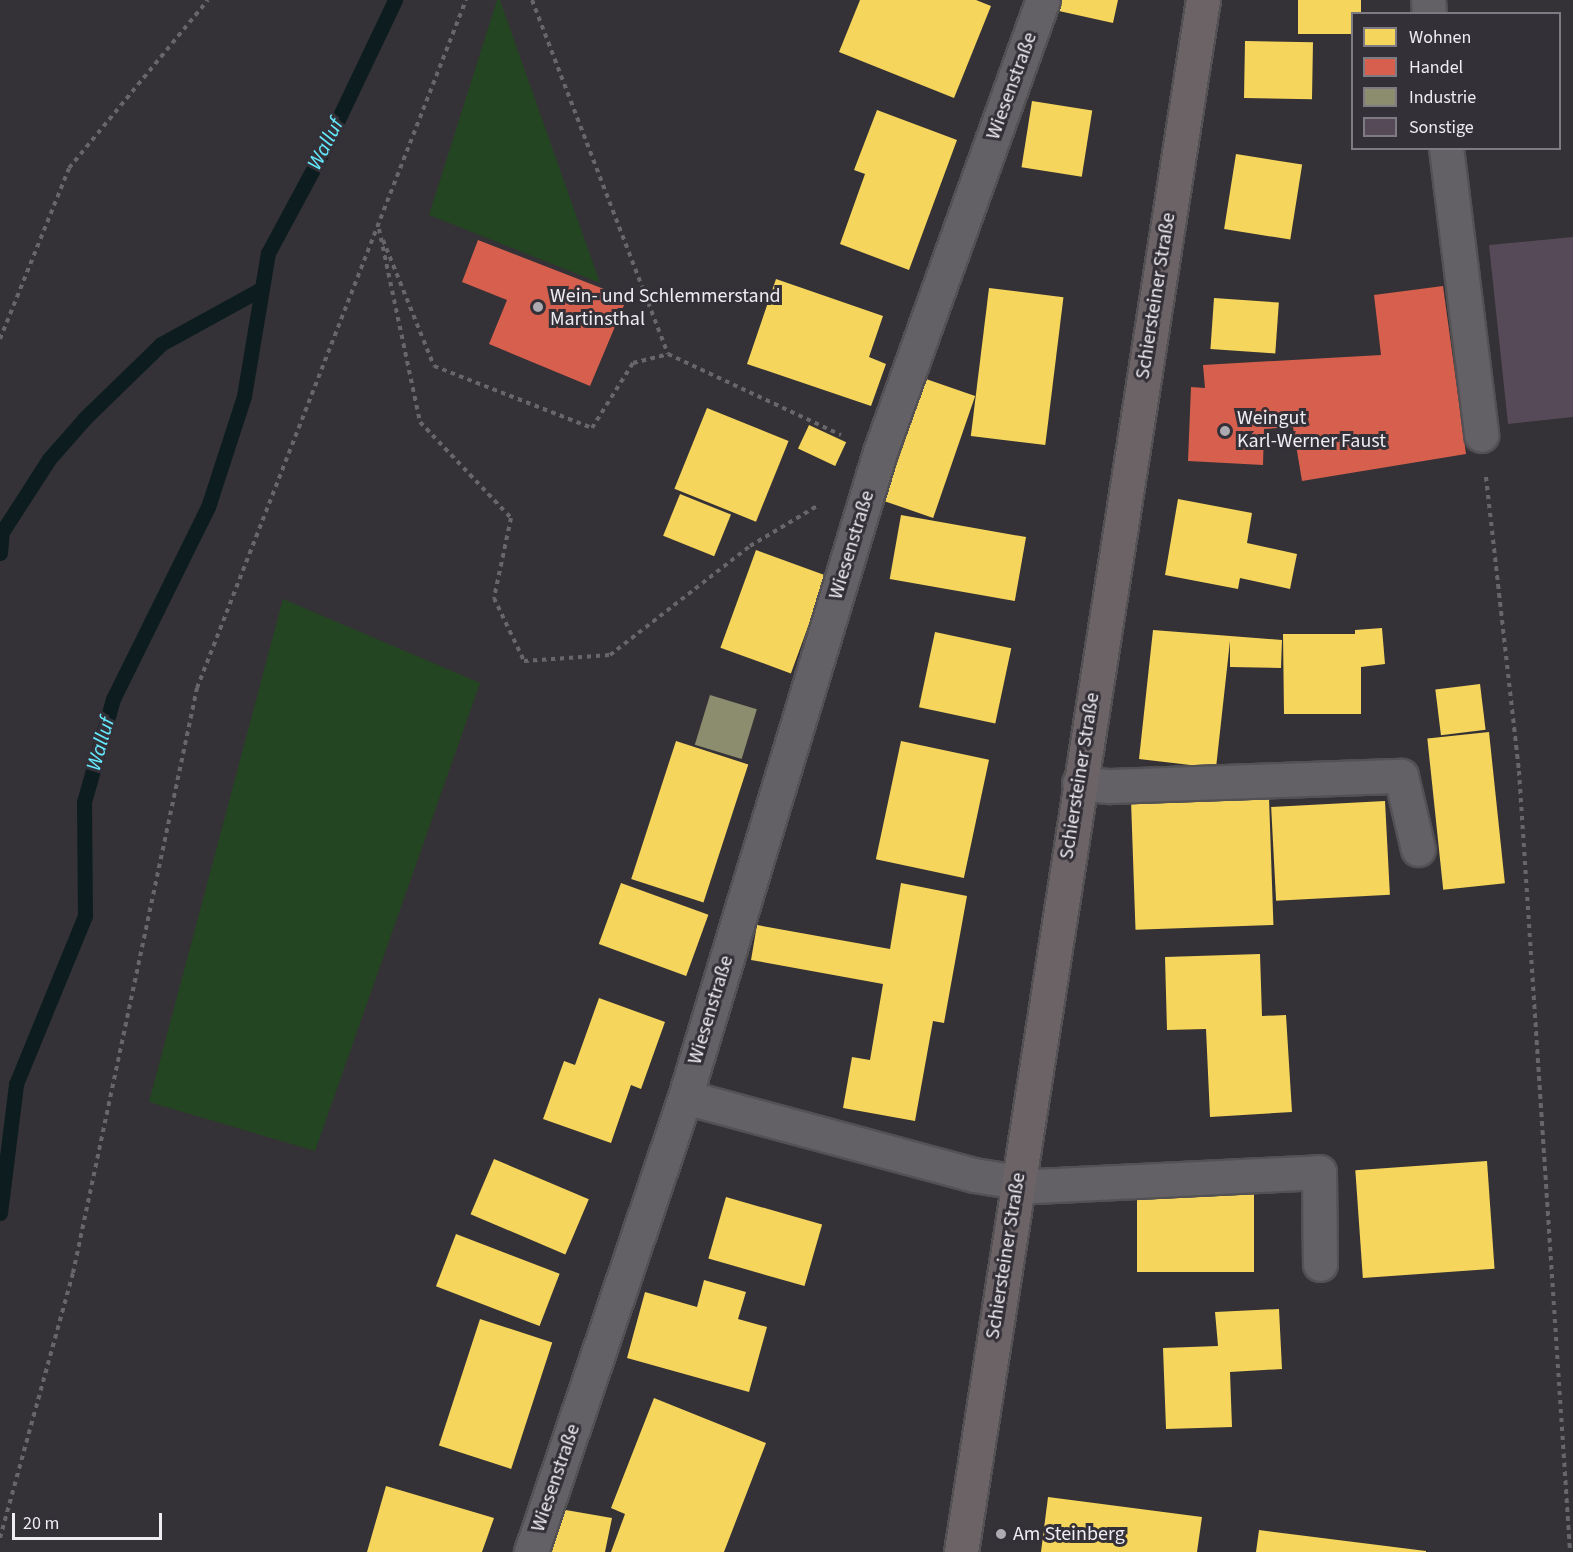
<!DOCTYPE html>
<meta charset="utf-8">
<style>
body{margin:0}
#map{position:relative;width:1573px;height:1552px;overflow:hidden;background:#343236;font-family:"Source Sans 3",sans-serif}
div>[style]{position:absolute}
.green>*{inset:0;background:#244522}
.homes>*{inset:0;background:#f6d55c;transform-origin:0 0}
.shops>*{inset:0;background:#d6604d}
.industry>*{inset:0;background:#8c8c6e;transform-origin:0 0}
.stream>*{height:15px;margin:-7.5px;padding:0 7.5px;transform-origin:7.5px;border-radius:7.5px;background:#0d1d1f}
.building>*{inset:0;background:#574a58}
.path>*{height:4px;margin-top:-2px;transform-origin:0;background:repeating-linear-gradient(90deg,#676668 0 4.5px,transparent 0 9px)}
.roads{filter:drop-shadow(2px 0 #535154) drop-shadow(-2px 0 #535154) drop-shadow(0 2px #535154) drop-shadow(0 -2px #535154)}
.minor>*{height:33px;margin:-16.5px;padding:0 16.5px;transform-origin:16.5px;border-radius:16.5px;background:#636165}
.major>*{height:33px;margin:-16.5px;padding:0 16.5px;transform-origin:16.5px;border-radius:16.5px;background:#6c6366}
.dots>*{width:16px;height:16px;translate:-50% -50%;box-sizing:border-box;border:3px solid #343038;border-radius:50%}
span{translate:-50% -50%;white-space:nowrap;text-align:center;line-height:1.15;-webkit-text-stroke:6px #343038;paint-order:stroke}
.street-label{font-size:20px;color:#efecf2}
.poi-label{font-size:20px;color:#efecf2}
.left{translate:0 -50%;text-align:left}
.water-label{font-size:21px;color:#64ecfe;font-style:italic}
.legend{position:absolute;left:1351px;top:12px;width:210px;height:138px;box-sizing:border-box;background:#343038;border:2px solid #7f7b82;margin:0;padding:8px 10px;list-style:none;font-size:18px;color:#efecf2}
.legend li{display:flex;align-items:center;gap:12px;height:30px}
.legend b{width:30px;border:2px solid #7f7b82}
.scale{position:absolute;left:12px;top:1513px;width:150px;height:27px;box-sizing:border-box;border:3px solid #efecf2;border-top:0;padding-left:8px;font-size:18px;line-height:21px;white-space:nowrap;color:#efecf2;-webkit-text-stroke:4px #343038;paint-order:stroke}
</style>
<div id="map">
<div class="green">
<i style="clip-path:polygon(497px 0,500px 0,600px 283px,429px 215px)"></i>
<i style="clip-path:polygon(283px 599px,480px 683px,315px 1151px,149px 1102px)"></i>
</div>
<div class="homes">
<i style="clip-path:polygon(860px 0,976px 0,991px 6px,954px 98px,839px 52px)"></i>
<i style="clip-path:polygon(1062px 0,1118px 0,1113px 23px,1059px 11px)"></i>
<i style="clip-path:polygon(1298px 0,1361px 0,1361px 14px,1352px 14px,1352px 34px,1298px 34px)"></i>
<i style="left:1245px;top:41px;width:68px;height:57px;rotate:1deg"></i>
<i style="left:1032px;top:101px;width:61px;height:67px;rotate:9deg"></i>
<i style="clip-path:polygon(877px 110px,957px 140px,909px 270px,840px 244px,865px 174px,854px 170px)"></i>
<i style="left:1236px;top:154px;width:67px;height:76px;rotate:9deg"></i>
<i style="clip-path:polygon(776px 279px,883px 316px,869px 357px,886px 364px,871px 406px,747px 364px)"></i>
<i style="left:989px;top:288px;width:75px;height:149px;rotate:7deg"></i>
<i style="left:1214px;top:298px;width:65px;height:51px;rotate:4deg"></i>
<i style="left:926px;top:379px;width:52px;height:129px;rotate:19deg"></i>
<i style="left:707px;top:408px;width:88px;height:87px;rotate:22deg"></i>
<i style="left:809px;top:425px;width:41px;height:26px;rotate:25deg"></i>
<i style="left:680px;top:494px;width:55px;height:45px;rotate:22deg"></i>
<i style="clip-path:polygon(1178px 499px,1252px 513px,1247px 543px,1297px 554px,1290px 589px,1240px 578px,1238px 589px,1165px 575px)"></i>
<i style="left:901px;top:515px;width:127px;height:65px;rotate:10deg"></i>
<i style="left:756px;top:550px;width:75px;height:104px;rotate:20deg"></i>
<i style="clip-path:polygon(1382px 628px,1385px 664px,1361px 667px,1361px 714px,1284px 714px,1283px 634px,1355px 634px,1355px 630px)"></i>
<i style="clip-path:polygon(1153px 630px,1282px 640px,1281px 668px,1230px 667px,1230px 641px,1216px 768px,1139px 759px)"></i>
<i style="left:935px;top:632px;width:78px;height:77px;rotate:12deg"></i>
<i style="left:1480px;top:684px;width:46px;height:45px;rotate:83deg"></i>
<i style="left:1489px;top:732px;width:152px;height:62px;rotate:84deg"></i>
<i style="left:676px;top:741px;width:76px;height:145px;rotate:18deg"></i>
<i style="left:901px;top:741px;width:90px;height:121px;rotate:12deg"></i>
<i style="left:1269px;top:798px;width:127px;height:138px;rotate:88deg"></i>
<i style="left:1385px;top:801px;width:94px;height:114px;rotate:87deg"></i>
<i style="left:621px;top:883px;width:93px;height:65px;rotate:20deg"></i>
<i style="clip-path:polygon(901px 883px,967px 896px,944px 1023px,933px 1021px,915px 1121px,843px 1108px,852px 1057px,870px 1060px,883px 984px,751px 960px,757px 925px,890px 949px)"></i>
<i style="clip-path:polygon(1260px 954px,1262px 1016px,1286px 1015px,1292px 1112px,1210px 1117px,1206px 1029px,1167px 1030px,1165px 957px)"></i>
<i style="clip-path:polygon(599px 998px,665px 1022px,641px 1089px,631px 1085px,611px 1143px,543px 1119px,564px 1061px,575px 1065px)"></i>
<i style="left:494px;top:1159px;width:103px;height:60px;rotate:23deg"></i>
<i style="left:1487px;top:1161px;width:108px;height:132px;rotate:86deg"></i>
<i style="left:1254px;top:1191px;width:81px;height:117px;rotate:90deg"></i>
<i style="left:726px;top:1197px;width:100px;height:64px;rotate:16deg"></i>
<i style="left:456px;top:1234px;width:111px;height:56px;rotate:21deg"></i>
<i style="clip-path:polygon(704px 1280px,746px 1292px,738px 1319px,767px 1327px,749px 1392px,627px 1358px,645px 1292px,697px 1307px)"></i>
<i style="clip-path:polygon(1279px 1309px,1282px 1369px,1230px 1372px,1232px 1427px,1166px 1429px,1163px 1348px,1218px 1346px,1215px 1312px)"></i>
<i style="left:480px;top:1319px;width:76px;height:133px;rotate:18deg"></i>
<i style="clip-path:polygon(654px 1398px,766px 1443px,724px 1552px,611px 1552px,625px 1514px,611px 1508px)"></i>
<i style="clip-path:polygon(386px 1486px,494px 1518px,482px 1552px,367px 1552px)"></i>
<i style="clip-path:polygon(1048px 1497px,1202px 1517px,1197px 1552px,1041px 1552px)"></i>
<i style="clip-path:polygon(560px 1509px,612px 1518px,605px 1552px,552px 1552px)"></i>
<i style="clip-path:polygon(1259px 1530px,1426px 1551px,1426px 1552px,1256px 1552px)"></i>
</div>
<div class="shops">
<i style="clip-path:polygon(478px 240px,627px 298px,590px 386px,489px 344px,507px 300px,462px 282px)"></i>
<i style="clip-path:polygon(1443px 286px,1466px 454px,1302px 481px,1293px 427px,1264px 429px,1263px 465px,1188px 461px,1191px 387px,1205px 388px,1203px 365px,1381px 355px,1374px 295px)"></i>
</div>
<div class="industry">
<i style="left:710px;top:695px;width:49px;height:52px;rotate:17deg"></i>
</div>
<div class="stream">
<i style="left:0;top:553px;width:21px;rotate:-85deg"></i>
<i style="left:2px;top:532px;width:87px;rotate:-57.2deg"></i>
<i style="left:49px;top:459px;width:55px;rotate:-48.7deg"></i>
<i style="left:85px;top:418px;width:106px;rotate:-44.2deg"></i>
<i style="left:161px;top:344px;width:114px;rotate:-28.8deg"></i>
<i style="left:0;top:1213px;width:130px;rotate:-82.9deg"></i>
<i style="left:16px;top:1084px;width:182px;rotate:-67.7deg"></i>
<i style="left:85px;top:916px;width:114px;rotate:-90.5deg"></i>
<i style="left:84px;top:802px;width:107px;rotate:-74.3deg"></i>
<i style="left:113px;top:699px;width:214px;rotate:-63.7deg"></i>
<i style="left:208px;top:507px;width:117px;rotate:-72deg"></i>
<i style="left:244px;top:396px;width:145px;rotate:-80.5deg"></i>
<i style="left:268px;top:253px;width:118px;rotate:-61.7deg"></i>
<i style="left:324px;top:149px;width:165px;rotate:-64.5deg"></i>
</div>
<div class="building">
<i style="clip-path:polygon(1573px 237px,1573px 417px,1508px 424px,1489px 245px)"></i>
</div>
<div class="path">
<i style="left:532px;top:0;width:379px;rotate:69deg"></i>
<i style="left:668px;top:354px;width:191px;rotate:25.1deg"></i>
<i style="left:379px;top:229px;width:197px;rotate:78deg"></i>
<i style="left:420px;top:422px;width:132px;rotate:46.5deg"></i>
<i style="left:511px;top:518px;width:82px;rotate:102deg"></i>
<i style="left:494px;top:598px;width:70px;rotate:64.5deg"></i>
<i style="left:524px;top:661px;width:86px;rotate:-4deg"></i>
<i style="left:610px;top:655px;width:177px;rotate:-37.9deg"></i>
<i style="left:750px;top:546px;width:78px;rotate:-30.8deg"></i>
<i style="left:383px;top:240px;width:136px;rotate:68deg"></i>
<i style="left:434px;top:366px;width:170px;rotate:21.4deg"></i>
<i style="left:592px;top:428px;width:77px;rotate:-57.8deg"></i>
<i style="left:633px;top:363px;width:36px;rotate:-14deg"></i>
<i style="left:0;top:339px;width:184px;rotate:-68deg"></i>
<i style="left:69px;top:168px;width:218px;rotate:-50.4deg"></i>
<i style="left:1486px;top:477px;width:296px;rotate:83.6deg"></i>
<i style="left:1519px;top:771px;width:783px;rotate:86.26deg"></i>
<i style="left:0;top:1538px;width:275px;rotate:-74.6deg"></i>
<i style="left:73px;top:1273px;width:598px;rotate:-78.03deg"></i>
<i style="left:197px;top:688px;width:739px;rotate:-68.65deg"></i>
</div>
<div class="roads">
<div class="minor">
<i style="left:1428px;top:0;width:14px;rotate:86deg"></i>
<i style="left:1446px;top:148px;width:289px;rotate:83deg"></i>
<i style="left:1079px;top:783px;width:31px;rotate:6deg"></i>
<i style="left:1110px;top:786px;width:291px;rotate:-2deg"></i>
<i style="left:1401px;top:776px;width:75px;rotate:76.9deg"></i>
<i style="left:685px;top:1097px;width:299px;rotate:15.1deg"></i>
<i style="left:974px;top:1175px;width:44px;rotate:9.2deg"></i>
<i style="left:1016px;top:1187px;width:303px;rotate:-2.8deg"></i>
<i style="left:1319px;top:1172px;width:92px;rotate:89.4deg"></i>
<i style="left:531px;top:1552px;width:480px;rotate:-71.3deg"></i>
<i style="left:685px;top:1097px;width:674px;rotate:-73.18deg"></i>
<i style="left:880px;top:452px;width:480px;rotate:-70.2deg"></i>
</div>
<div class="major">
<i style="left:961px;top:1552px;width:1571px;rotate:-81.14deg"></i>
</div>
</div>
<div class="dots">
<i style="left:538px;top:307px;background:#aeabb0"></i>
<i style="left:1225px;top:431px;background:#aeabb0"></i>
<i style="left:1001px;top:1534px;background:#aeabb0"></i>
</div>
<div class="street-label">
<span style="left:1012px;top:86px;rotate:-70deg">Wiesenstraße</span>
<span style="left:1156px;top:296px;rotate:-81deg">Schiersteiner Straße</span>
<span style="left:852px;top:545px;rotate:-73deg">Wiesenstraße</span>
<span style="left:1080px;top:776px;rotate:-81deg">Schiersteiner Straße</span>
<span style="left:711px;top:1010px;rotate:-73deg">Wiesenstraße</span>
<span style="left:1006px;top:1256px;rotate:-81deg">Schiersteiner Straße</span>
<span style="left:556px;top:1478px;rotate:-71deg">Wiesenstraße</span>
</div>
<div class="poi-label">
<span class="left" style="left:550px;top:308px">Wein- und Schlemmerstand<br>Martinsthal</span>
<span class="left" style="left:1237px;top:430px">Weingut<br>Karl-Werner Faust</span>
<span class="left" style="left:1013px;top:1534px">Am Steinberg</span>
</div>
<div class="water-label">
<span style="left:325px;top:144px;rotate:-63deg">Walluf</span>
<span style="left:100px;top:744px;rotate:-74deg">Walluf</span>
</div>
<ul class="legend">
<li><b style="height:16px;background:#f6d55c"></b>Wohnen</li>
<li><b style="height:16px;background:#d6604d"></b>Handel</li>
<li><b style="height:16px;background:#8c8c6e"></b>Industrie</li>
<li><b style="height:16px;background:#574a58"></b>Sonstige</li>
</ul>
<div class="scale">20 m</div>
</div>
